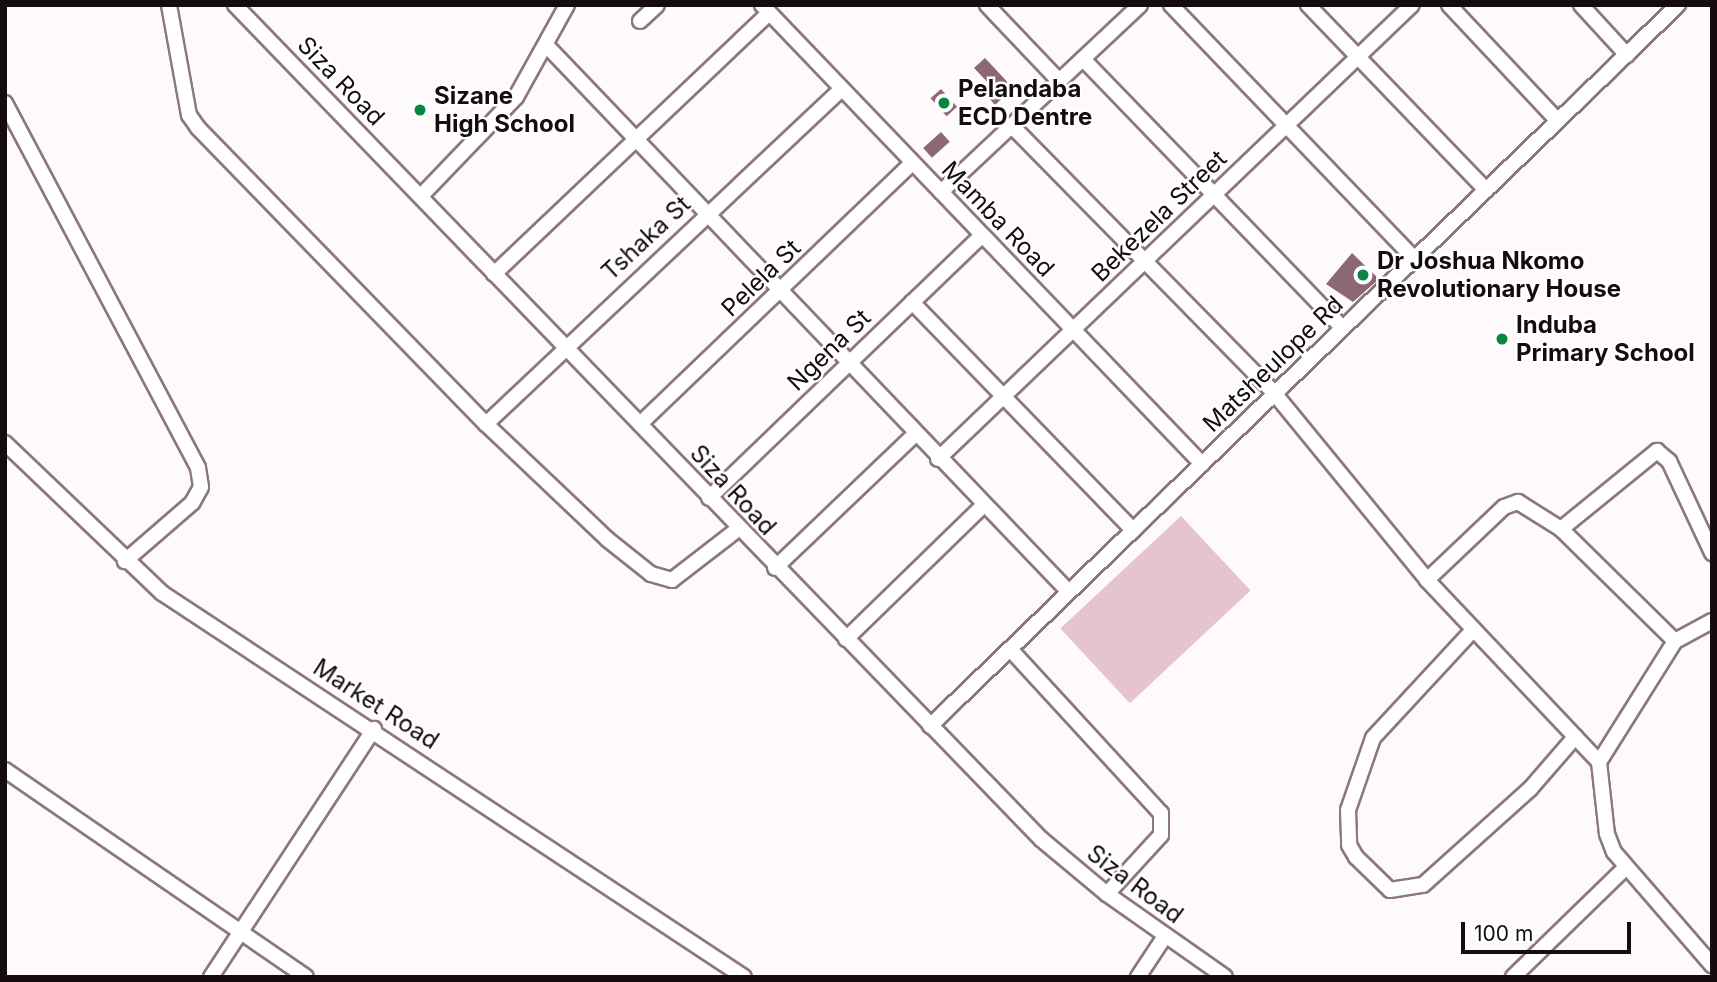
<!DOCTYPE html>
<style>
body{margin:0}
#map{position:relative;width:1717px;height:982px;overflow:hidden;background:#fef9fb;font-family:Inter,sans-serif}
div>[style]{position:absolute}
.green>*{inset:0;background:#e5c4d0;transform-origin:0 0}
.building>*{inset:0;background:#8c6876;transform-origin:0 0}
.roads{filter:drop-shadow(2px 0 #8d777f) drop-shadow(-2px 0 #8d777f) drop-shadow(0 2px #8d777f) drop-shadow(0 -2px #8d777f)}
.minor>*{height:14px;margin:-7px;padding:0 7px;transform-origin:7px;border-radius:7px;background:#fff}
.dots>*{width:19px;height:19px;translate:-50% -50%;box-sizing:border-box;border:4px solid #fff;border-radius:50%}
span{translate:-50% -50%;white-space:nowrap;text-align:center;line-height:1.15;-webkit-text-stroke:5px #fff;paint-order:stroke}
.street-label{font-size:24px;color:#140c0f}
.poi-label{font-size:24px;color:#140c0f;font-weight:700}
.left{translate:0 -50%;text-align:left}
.frame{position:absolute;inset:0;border:7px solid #140c0f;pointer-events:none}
.scale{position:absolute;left:1461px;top:922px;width:170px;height:32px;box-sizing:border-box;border:4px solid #140c0f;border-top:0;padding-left:9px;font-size:21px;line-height:24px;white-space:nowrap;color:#140c0f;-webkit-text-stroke:5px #fff;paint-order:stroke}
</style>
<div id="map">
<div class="green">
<i style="left:1181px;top:516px;width:102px;height:165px;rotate:47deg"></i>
</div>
<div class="building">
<i style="clip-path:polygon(985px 58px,1013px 88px,995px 105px,987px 96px,994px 89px,974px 68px)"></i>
<i style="left:941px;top:89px;width:24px;height:14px;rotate:48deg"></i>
<i style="left:941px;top:132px;width:13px;height:24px;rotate:48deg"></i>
<i style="clip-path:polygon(1352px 253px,1379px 279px,1353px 302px,1326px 284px)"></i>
</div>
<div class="roads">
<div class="minor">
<i style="left:169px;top:5px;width:112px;rotate:79.7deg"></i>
<i style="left:189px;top:115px;width:16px;rotate:55deg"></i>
<i style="left:198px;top:128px;width:413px;rotate:45.8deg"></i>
<i style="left:486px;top:424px;width:167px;rotate:43.5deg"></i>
<i style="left:607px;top:539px;width:56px;rotate:38.5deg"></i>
<i style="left:651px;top:574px;width:22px;rotate:16deg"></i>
<i style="left:672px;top:580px;width:83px;rotate:-37.7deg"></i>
<i style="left:235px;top:5px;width:1160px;rotate:45.98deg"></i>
<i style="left:1041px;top:839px;width:86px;rotate:39.8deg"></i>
<i style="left:1107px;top:894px;width:144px;rotate:35.1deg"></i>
<i style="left:762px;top:5px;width:636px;rotate:46.21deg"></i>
<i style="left:987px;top:5px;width:105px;rotate:46.5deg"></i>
<i style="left:1171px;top:5px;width:352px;rotate:46.2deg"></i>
<i style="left:1308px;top:5px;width:257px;rotate:46.1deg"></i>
<i style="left:1449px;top:5px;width:159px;rotate:46.8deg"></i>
<i style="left:1581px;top:5px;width:68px;rotate:47.4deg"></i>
<i style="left:640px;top:21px;width:23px;rotate:-43deg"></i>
<i style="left:547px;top:46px;width:755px;rotate:46.29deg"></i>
<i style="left:1083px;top:59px;width:374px;rotate:46deg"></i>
<i style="left:5px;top:103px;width:413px;rotate:62.1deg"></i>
<i style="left:198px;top:468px;width:19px;rotate:81deg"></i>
<i style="left:201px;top:487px;width:18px;rotate:119deg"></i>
<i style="left:192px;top:503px;width:89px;rotate:139.1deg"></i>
<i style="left:1012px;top:126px;width:375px;rotate:45.5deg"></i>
<i style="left:1275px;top:394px;width:240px;rotate:50.7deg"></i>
<i style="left:1427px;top:580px;width:250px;rotate:46.6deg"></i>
<i style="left:941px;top:192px;width:273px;rotate:-43.2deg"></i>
<i style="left:421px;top:196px;width:137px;rotate:-46.2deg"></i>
<i style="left:516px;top:97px;width:105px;rotate:-61deg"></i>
<i style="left:494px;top:274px;width:379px;rotate:-43.5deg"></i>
<i style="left:912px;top:302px;width:318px;rotate:45.9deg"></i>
<i style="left:486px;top:424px;width:488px;rotate:-43.3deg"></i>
<i style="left:640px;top:424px;width:377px;rotate:-43.8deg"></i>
<i style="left:5px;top:443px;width:217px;rotate:43.7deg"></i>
<i style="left:162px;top:593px;width:697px;rotate:33.42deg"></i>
<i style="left:938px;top:459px;width:656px;rotate:-43.77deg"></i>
<i style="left:709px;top:498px;width:378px;rotate:-43.9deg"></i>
<i style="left:1561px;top:529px;width:124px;rotate:-39.1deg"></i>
<i style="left:1657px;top:451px;width:16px;rotate:40deg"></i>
<i style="left:1669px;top:461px;width:102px;rotate:64.9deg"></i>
<i style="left:775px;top:568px;width:192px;rotate:-43.7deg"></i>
<i style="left:1427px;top:580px;width:106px;rotate:-43.5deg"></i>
<i style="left:1504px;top:507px;width:15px;rotate:-20deg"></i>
<i style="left:1518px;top:502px;width:51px;rotate:32.1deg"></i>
<i style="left:1561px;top:529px;width:160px;rotate:44.5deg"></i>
<i style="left:1712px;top:621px;width:42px;rotate:151.6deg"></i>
<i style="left:1675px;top:641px;width:143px;rotate:122.1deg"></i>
<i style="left:1599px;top:762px;width:72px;rotate:83.7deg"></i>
<i style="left:1607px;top:834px;width:19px;rotate:69deg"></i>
<i style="left:1614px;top:852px;width:150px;rotate:49.1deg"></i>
<i style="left:1473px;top:630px;width:147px;rotate:132.8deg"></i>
<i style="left:1373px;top:738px;width:76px;rotate:109.1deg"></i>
<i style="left:1348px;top:810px;width:35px;rotate:88deg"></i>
<i style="left:1349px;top:845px;width:14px;rotate:60deg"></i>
<i style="left:1356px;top:857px;width:47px;rotate:44.1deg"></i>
<i style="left:1390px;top:890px;width:33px;rotate:-9deg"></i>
<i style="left:1423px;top:885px;width:144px;rotate:-41.9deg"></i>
<i style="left:1530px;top:789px;width:69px;rotate:-49.1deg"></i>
<i style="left:846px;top:639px;width:191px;rotate:-44.2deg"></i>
<i style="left:1010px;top:649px;width:223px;rotate:47.4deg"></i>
<i style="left:1161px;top:813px;width:22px;rotate:90deg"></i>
<i style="left:1161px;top:835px;width:80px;rotate:132.5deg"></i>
<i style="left:930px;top:726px;width:1039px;rotate:-43.95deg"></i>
<i style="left:5px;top:770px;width:365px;rotate:34.5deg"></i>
<i style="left:211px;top:977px;width:297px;rotate:-56.7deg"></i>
<i style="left:1138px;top:977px;width:49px;rotate:-56.6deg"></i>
<i style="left:1513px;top:977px;width:156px;rotate:-44.2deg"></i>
</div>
</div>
<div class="dots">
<i style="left:944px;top:103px;background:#088641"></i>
<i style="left:420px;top:110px;background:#088641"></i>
<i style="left:1363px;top:275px;background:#088641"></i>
<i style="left:1502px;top:339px;background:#088641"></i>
</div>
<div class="street-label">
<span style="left:341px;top:81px;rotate:46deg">Siza Road</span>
<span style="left:1159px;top:216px;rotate:-44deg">Bekezela Street</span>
<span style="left:998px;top:219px;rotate:46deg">Mamba Road</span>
<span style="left:646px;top:238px;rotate:-43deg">Tshaka St</span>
<span style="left:761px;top:278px;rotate:-44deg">Pelela St</span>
<span style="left:829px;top:350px;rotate:-44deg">Ngena St</span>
<span style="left:1273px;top:364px;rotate:-44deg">Matsheulope Rd</span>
<span style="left:733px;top:490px;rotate:47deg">Siza Road</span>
<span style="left:376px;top:704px;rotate:33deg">Market Road</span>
<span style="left:1135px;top:884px;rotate:37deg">Siza Road</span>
</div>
<div class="poi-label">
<span class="left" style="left:958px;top:103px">Pelandaba<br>ECD Dentre</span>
<span class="left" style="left:434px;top:110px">Sizane<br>High School</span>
<span class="left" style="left:1377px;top:275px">Dr Joshua Nkomo<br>Revolutionary House</span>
<span class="left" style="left:1516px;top:339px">Induba<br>Primary School</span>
</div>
<div class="frame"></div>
<div class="scale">100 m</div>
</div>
